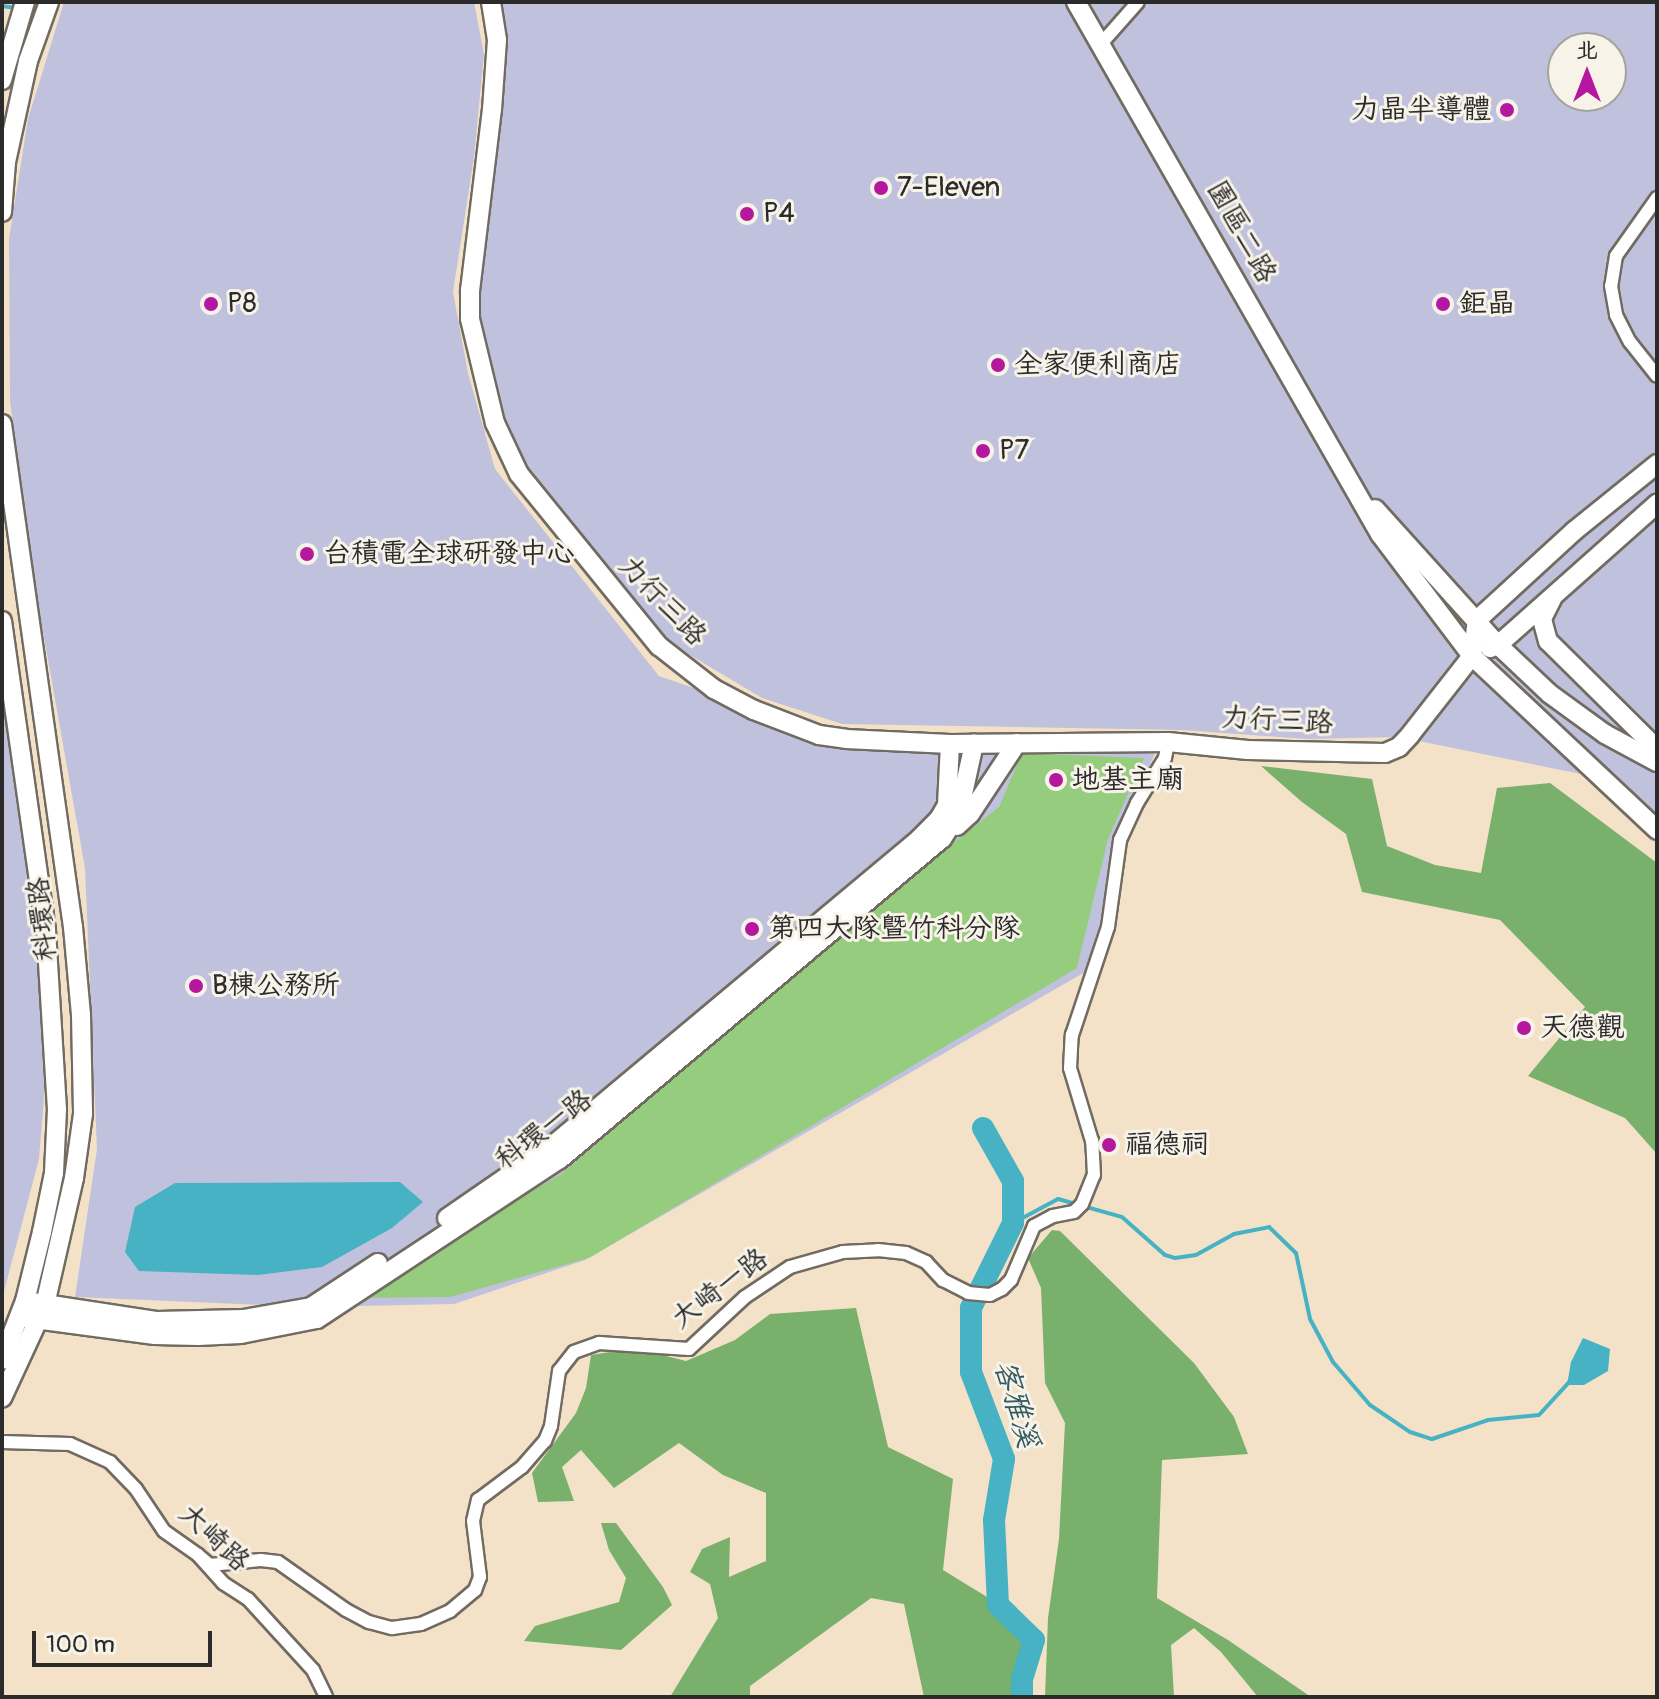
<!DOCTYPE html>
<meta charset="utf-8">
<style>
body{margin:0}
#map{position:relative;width:1659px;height:1699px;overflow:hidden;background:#f3e2c8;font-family:Pangolin,"LXGW WenKai TC",sans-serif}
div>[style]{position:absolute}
.industrial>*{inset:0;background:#c0c2dd}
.green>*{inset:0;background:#96cc7d}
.forest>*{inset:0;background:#78b06c}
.water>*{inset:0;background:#46b2c4}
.stream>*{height:4px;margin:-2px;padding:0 2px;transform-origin:2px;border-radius:2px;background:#46b2c4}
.river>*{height:22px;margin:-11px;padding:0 11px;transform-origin:11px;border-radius:11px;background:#46b2c4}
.roads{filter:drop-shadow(2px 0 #716b62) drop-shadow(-2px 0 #716b62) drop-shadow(0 2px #716b62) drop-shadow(0 -2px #716b62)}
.street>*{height:12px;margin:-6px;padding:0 6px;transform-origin:6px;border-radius:6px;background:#fff}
.secondary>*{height:18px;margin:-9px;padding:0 9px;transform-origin:9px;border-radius:9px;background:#fff}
.dots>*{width:22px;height:22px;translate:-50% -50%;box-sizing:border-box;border:4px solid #f7f3e8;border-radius:50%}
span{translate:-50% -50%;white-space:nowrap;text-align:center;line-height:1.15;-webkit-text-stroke:6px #f7f3e8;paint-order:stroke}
.poi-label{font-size:28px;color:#2b2b2b}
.right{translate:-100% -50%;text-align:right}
.left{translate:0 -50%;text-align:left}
.street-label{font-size:28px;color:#2b2b2b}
.water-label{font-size:30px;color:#345a61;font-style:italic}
.frame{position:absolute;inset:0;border:4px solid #2b2b2b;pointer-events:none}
.north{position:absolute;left:1547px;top:32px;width:80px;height:80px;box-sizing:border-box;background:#f7f3e8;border:2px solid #a5a39c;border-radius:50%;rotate:0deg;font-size:22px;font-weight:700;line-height:32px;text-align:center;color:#2b2b2b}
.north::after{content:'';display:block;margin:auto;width:28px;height:36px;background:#b5179e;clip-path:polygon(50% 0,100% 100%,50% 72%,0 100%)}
.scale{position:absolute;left:32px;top:1631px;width:180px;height:36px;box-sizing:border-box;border:4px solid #2b2b2b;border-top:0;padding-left:10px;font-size:24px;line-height:28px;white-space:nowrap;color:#2b2b2b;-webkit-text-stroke:6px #f7f3e8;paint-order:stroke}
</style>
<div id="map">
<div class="industrial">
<i style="clip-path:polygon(64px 2px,474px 2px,484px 54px,474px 157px,453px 292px,468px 373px,495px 469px,659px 676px,876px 751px,1155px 753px,1112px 850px,1105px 907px,1085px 972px,585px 1260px,454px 1304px,311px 1307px,75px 1297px,97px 1149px,85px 868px,32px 570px,10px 401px,9px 239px,28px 119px)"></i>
<i style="clip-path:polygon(evenodd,483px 2px,1657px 2px,1657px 843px,1591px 776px,1399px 737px,1308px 739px,1182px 730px,842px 724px,762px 698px,690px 655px,609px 596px,567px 552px,498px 458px,473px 375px,458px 292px,469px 242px,491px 54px,483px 2px,1563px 48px,1611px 48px,1611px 96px,1563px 96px,1563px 48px)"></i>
<i style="clip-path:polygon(2px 718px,5px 718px,39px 953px,47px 1061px,39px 1159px,2px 1299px)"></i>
</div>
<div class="green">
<i style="clip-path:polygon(1022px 753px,1144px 758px,1108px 839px,1077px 968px,589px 1258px,450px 1297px,351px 1298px,561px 1174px,918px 870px,999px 807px)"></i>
</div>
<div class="forest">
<i style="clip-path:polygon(1261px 766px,1372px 779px,1387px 846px,1435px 865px,1481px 873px,1497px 788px,1550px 783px,1657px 863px,1657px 1154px,1625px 1118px,1528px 1076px,1585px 1007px,1500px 920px,1362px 892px,1346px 834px,1302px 802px)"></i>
<i style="clip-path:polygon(1052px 1230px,1060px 1231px,1194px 1363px,1234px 1417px,1248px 1454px,1162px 1460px,1157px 1598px,1228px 1640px,1311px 1697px,1258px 1697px,1221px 1652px,1194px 1628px,1171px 1645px,1174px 1697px,1045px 1697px,1048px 1618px,1059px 1539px,1065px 1423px,1045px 1383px,1041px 1288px,1028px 1258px)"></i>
<i style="clip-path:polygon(856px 1308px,888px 1447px,953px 1479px,943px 1570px,1028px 1622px,1012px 1697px,924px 1697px,904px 1604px,871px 1598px,750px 1686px,750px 1697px,670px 1697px,718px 1618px,710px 1584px,690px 1572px,702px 1549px,730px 1537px,729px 1577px,766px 1561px,766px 1493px,723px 1475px,679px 1443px,614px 1488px,581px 1450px,562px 1467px,574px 1501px,538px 1502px,532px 1473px,576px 1413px,586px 1388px,591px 1355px,635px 1348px,686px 1361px,735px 1340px,770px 1314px)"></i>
<i style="clip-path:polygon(601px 1523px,616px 1523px,663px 1587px,672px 1605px,621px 1650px,524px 1641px,535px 1626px,619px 1602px,626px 1578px,609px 1550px)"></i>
</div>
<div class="water">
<i style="clip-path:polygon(400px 1182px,423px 1202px,392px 1228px,322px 1267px,258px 1275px,139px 1271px,125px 1252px,135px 1207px,175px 1183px)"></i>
<i style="clip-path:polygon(1583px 1338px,1610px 1349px,1608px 1371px,1584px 1385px,1567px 1385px,1571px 1362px)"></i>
</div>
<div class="stream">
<i style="left:2px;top:6px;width:14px;rotate:8deg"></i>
<i style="left:1013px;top:1223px;width:51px;rotate:-28.1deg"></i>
<i style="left:1058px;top:1199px;width:66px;rotate:15.7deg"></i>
<i style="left:1122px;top:1217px;width:57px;rotate:41.5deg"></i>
<i style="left:1165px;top:1255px;width:10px;rotate:17deg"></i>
<i style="left:1175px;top:1258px;width:21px;rotate:-8deg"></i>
<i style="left:1196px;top:1255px;width:43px;rotate:-28.9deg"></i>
<i style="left:1234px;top:1234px;width:36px;rotate:-11deg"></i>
<i style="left:1269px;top:1227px;width:37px;rotate:44deg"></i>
<i style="left:1296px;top:1253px;width:67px;rotate:78deg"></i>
<i style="left:1310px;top:1319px;width:49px;rotate:61.9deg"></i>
<i style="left:1333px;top:1362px;width:57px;rotate:49.3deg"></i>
<i style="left:1370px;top:1405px;width:48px;rotate:34deg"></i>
<i style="left:1410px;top:1432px;width:23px;rotate:18deg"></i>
<i style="left:1432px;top:1439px;width:59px;rotate:-18.7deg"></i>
<i style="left:1488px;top:1420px;width:51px;rotate:-5.6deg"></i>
<i style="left:1539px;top:1415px;width:46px;rotate:-47.6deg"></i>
</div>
<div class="river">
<i style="left:983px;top:1128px;width:61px;rotate:60.5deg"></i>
<i style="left:1013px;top:1181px;width:42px;rotate:90deg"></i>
<i style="left:1013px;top:1223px;width:95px;rotate:116.3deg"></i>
<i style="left:971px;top:1308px;width:64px;rotate:90deg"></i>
<i style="left:971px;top:1372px;width:93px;rotate:69.2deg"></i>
<i style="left:1004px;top:1459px;width:62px;rotate:99.3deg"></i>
<i style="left:994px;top:1520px;width:85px;rotate:87.3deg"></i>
<i style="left:998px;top:1605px;width:50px;rotate:44.2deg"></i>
<i style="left:1034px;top:1640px;width:41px;rotate:107.1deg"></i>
<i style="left:1022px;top:1679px;width:18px;rotate:90deg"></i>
</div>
<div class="roads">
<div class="street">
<i style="left:1100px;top:45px;width:57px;rotate:-48.5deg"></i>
<i style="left:1657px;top:198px;width:71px;rotate:125.3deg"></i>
<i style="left:1616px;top:256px;width:30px;rotate:99deg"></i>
<i style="left:1611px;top:286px;width:29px;rotate:80deg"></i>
<i style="left:1616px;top:315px;width:30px;rotate:63deg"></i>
<i style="left:1630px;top:342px;width:43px;rotate:51.5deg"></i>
<i style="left:2px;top:1442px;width:68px;rotate:1.7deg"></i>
<i style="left:70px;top:1444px;width:44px;rotate:24.2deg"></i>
<i style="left:110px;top:1462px;width:37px;rotate:46deg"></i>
<i style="left:136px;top:1489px;width:50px;rotate:56.3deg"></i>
<i style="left:164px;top:1531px;width:42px;rotate:35.2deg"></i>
<i style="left:198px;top:1555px;width:38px;rotate:48deg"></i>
<i style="left:223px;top:1583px;width:30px;rotate:33deg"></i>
<i style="left:248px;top:1599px;width:47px;rotate:47.6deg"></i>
<i style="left:280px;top:1634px;width:49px;rotate:47.5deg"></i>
<i style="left:313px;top:1670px;width:30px;rotate:64deg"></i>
<i style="left:198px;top:1555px;width:16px;rotate:40deg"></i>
<i style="left:210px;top:1565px;width:51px;rotate:-5.6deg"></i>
<i style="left:261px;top:1560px;width:17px;rotate:7deg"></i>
<i style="left:278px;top:1562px;width:83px;rotate:35.2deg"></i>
<i style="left:346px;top:1610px;width:26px;rotate:28deg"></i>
<i style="left:369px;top:1622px;width:24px;rotate:15deg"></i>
<i style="left:392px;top:1628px;width:29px;rotate:-8deg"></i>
<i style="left:421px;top:1624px;width:32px;rotate:-24deg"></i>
<i style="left:450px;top:1611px;width:33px;rotate:-40deg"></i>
<i style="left:475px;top:1590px;width:14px;rotate:-69deg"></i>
<i style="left:480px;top:1577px;width:56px;rotate:-97.1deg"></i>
<i style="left:473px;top:1521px;width:22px;rotate:-77deg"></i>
<i style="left:478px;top:1500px;width:55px;rotate:-36.9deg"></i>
<i style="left:522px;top:1467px;width:35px;rotate:-49deg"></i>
<i style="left:545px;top:1441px;width:16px;rotate:-68deg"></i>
<i style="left:551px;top:1426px;width:56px;rotate:-81.7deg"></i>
<i style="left:559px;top:1371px;width:24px;rotate:-52deg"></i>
<i style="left:574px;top:1352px;width:27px;rotate:-20deg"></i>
<i style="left:599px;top:1343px;width:90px;rotate:3.8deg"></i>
<i style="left:689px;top:1349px;width:76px;rotate:-42.9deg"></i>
<i style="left:745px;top:1297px;width:54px;rotate:-33.7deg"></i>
<i style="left:790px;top:1267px;width:55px;rotate:-15.8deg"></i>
<i style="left:843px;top:1252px;width:35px;rotate:-3deg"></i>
<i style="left:878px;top:1250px;width:28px;rotate:6deg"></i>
<i style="left:906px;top:1253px;width:22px;rotate:24deg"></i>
<i style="left:926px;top:1262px;width:25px;rotate:47deg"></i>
<i style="left:943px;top:1280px;width:28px;rotate:27deg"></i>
<i style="left:968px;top:1293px;width:22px;rotate:5deg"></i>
<i style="left:990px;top:1295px;width:13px;rotate:-27deg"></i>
<i style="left:1002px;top:1289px;width:13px;rotate:-45deg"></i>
<i style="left:1011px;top:1280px;width:59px;rotate:-66.9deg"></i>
<i style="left:1034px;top:1226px;width:21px;rotate:-28deg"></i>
<i style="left:1053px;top:1216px;width:21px;rotate:-11deg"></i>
<i style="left:1074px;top:1212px;width:11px;rotate:-45deg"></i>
<i style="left:1082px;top:1204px;width:31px;rotate:-68deg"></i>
<i style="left:1094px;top:1175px;width:34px;rotate:-93deg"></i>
<i style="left:1092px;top:1141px;width:76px;rotate:-106.8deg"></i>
<i style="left:1070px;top:1068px;width:33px;rotate:-87deg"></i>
<i style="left:1072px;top:1035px;width:114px;rotate:-71.6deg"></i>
<i style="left:1108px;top:927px;width:88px;rotate:-82.1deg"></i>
<i style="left:1120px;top:840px;width:41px;rotate:-65.3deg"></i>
<i style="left:1137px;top:803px;width:53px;rotate:-58.1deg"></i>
<i style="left:1165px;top:758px;width:16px;rotate:-79deg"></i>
</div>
<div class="secondary">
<i style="left:491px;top:2px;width:38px;rotate:81deg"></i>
<i style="left:497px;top:40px;width:69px;rotate:94.1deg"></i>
<i style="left:492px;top:109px;width:182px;rotate:96.9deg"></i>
<i style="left:470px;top:290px;width:29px;rotate:90deg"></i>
<i style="left:470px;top:319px;width:107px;rotate:76.5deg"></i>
<i style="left:495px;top:423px;width:56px;rotate:64.8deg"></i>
<i style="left:519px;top:474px;width:222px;rotate:50.9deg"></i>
<i style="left:659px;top:646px;width:70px;rotate:38deg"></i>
<i style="left:714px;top:689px;width:45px;rotate:27.7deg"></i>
<i style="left:754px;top:710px;width:70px;rotate:21deg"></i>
<i style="left:819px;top:735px;width:27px;rotate:8deg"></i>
<i style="left:846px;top:739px;width:104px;rotate:2.8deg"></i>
<i style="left:950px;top:744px;width:218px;rotate:-0.5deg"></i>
<i style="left:1168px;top:742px;width:80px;rotate:5.7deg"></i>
<i style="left:1248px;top:750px;width:137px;rotate:1.3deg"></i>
<i style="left:1385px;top:753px;width:15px;rotate:-23deg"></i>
<i style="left:1399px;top:747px;width:16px;rotate:-47deg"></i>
<i style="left:1410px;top:735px;width:100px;rotate:-51.9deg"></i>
<i style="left:1472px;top:656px;width:36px;rotate:-82deg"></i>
<i style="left:1477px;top:620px;width:132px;rotate:-42.5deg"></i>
<i style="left:1574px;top:531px;width:107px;rotate:-38.9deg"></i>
<i style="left:1076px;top:2px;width:613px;rotate:60.26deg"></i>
<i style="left:1380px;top:534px;width:153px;rotate:53deg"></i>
<i style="left:1472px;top:656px;width:254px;rotate:43.2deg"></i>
<i style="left:2px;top:80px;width:81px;rotate:-73.6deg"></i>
<i style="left:2px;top:212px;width:50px;rotate:-85.4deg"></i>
<i style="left:6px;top:162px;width:103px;rotate:-77.7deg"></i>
<i style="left:28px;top:61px;width:63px;rotate:-70.4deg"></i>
<i style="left:2px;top:424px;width:508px;rotate:81.97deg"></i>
<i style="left:73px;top:927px;width:88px;rotate:84.8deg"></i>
<i style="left:81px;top:1015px;width:99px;rotate:88.8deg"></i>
<i style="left:83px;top:1114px;width:65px;rotate:98deg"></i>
<i style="left:74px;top:1178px;width:130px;rotate:102.9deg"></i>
<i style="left:45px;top:1305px;width:102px;rotate:114.8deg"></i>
<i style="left:1375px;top:509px;width:183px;rotate:47.9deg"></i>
<i style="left:1498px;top:645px;width:71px;rotate:43.3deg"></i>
<i style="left:1550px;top:694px;width:68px;rotate:36deg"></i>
<i style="left:1605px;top:734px;width:59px;rotate:28.3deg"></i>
<i style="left:1552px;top:599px;width:22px;rotate:117deg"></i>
<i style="left:1542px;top:619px;width:23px;rotate:75deg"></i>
<i style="left:1548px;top:641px;width:153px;rotate:44.7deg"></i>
<i style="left:2px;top:621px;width:312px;rotate:81.9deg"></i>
<i style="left:46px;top:930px;width:179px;rotate:86.5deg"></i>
<i style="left:57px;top:1109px;width:64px;rotate:92.7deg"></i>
<i style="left:54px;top:1173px;width:60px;rotate:101.5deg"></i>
<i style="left:42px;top:1232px;width:71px;rotate:103.8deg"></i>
<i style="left:25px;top:1301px;width:63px;rotate:111.3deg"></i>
<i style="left:1490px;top:648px;width:9px;rotate:-21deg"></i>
<i style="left:1498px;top:645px;width:213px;rotate:-41.6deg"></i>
<i style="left:957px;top:826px;width:18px;rotate:-43deg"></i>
<i style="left:970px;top:814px;width:85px;rotate:-56.5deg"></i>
<i style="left:447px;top:1218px;width:134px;rotate:-34.6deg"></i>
<i style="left:557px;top:1142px;width:472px;rotate:-39.9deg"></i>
<i style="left:919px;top:839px;width:28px;rotate:-45deg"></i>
<i style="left:939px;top:819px;width:16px;rotate:-60deg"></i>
<i style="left:947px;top:805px;width:61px;rotate:-87.2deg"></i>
<i style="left:25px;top:1301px;width:134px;rotate:8.6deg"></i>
<i style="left:157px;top:1321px;width:86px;rotate:-1.3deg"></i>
<i style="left:243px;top:1319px;width:69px;rotate:-10deg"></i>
<i style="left:311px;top:1307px;width:80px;rotate:-33.3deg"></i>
<i style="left:20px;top:1317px;width:136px;rotate:7.6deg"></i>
<i style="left:155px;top:1335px;width:43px;rotate:1.3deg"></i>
<i style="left:198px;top:1336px;width:43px;rotate:-2.7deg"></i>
<i style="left:241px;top:1334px;width:77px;rotate:-11.2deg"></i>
<i style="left:317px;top:1319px;width:291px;rotate:-33.4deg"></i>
<i style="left:560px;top:1159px;width:498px;rotate:-40deg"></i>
<i style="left:942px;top:839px;width:32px;rotate:-58deg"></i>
<i style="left:959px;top:812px;width:70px;rotate:-77.6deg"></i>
</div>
</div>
<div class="dots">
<i style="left:1507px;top:110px;background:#b5179e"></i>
<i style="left:881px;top:188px;background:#b5179e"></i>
<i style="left:747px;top:214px;background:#b5179e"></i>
<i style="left:211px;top:304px;background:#b5179e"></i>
<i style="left:1443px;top:304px;background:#b5179e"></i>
<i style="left:998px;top:365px;background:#b5179e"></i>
<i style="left:983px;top:451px;background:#b5179e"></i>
<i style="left:307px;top:554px;background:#b5179e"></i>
<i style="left:1056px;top:780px;background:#b5179e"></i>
<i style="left:752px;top:929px;background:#b5179e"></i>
<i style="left:196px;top:986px;background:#b5179e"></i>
<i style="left:1524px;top:1028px;background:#b5179e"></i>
<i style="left:1109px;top:1145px;background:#b5179e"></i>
</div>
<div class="poi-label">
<span class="right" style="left:1491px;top:110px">力晶半導體</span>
<span class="left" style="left:897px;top:188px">7-Eleven</span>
<span class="left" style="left:763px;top:214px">P4</span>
<span class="left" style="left:227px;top:304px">P8</span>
<span class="left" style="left:1459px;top:304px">鉅晶</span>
<span class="left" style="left:1014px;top:365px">全家便利商店</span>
<span class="left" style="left:999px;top:451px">P7</span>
<span class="left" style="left:323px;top:554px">台積電全球研發中心</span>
<span class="left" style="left:1072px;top:780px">地基主廟</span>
<span class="left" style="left:768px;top:929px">第四大隊暨竹科分隊</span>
<span class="left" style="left:212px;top:986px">B棟公務所</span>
<span class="left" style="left:1540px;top:1028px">天德觀</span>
<span class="left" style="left:1125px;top:1145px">福德祠</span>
</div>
<div class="street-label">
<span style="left:1241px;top:232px;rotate:61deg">園區二路</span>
<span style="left:662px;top:601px;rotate:46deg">力行三路</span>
<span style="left:1277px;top:721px;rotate:3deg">力行三路</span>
<span style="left:43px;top:919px;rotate:-96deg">科環路</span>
<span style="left:544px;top:1130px;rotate:-37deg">科環一路</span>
<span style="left:720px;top:1289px;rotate:-37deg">大崎一路</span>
<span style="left:214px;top:1538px;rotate:43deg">大崎路</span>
</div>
<div class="water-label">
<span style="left:1016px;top:1404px;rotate:74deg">客雅溪</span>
</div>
<div class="frame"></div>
<div class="north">北</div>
<div class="scale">100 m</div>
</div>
